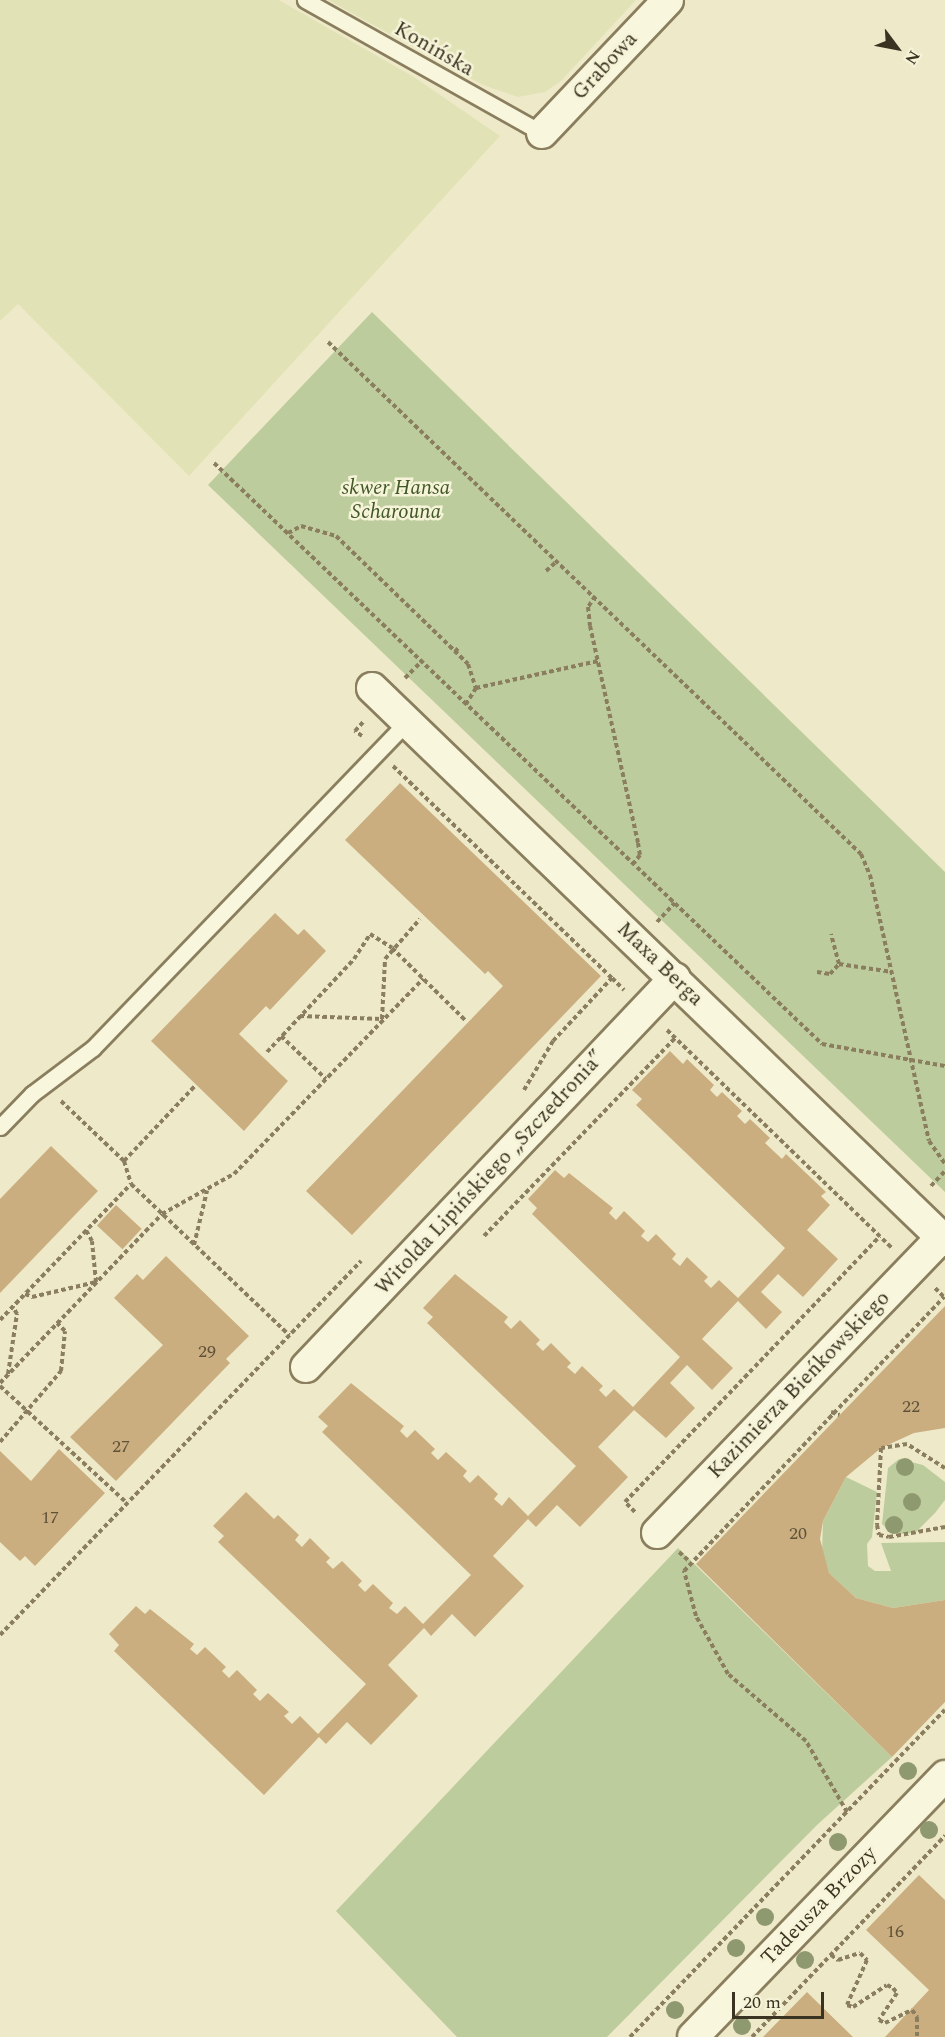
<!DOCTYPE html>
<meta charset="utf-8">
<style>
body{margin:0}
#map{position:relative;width:945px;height:2037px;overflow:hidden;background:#eeeac9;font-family:Spectral,serif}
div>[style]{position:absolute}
.farmland>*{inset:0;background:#e1e3b6}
.green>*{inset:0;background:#bdcc9d}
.building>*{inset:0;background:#cbae80;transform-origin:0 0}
.path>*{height:4px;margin-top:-2px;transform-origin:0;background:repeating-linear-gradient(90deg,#8a7e5e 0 4.5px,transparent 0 7.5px)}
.roads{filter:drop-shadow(2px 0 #8a7e5e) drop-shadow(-2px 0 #8a7e5e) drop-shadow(0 2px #8a7e5e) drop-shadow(0 -2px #8a7e5e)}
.service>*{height:15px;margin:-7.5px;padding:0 7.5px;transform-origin:7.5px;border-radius:7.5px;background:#f8f6dc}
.minor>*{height:30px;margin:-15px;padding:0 15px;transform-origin:15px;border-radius:15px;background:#f8f6dc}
.trees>*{width:18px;height:18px;margin:-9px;border-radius:50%;background:#8f9970}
span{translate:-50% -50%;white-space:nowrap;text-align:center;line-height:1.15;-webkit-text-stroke:5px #f5f3d8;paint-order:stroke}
.number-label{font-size:18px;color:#5f5239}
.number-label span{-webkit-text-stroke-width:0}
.street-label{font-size:21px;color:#3b3321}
.park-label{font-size:21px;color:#415728;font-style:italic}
.north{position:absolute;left:867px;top:18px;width:60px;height:60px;-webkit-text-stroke:4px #f5f3d8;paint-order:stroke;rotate:122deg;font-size:16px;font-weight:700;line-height:24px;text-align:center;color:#3b3321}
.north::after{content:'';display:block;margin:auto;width:21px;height:27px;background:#3b3321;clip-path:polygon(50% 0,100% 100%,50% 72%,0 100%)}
.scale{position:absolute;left:732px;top:1992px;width:92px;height:27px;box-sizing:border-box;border:3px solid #3b3321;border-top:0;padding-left:8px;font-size:18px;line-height:21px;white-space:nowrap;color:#3b3321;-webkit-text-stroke:4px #f5f3d8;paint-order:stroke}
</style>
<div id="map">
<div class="farmland">
<i style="clip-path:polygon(0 0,279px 0,414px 77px,500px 136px,189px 476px,18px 304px,0 321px)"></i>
<i style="clip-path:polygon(328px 0,636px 0,561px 81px,545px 92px,518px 97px,483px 85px)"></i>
</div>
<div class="green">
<i style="clip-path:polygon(372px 312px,945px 872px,945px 1192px,208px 485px)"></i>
<i style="clip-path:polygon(899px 1459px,923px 1465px,945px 1482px,945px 1500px,935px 1513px,916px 1532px,904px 1534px,892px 1533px,882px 1524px,888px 1468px)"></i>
<i style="clip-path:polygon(846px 1477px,877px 1492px,872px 1537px,867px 1544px,868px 1566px,875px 1571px,891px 1571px,881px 1543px,945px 1542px,945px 1600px,893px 1608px,856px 1598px,829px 1573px,822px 1554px,823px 1521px)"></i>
<i style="clip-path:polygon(678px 1548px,892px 1757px,817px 1825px,607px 2037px,457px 2037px,336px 1911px)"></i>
</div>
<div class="building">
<i style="clip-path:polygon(400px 783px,601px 976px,352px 1235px,306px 1191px,503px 986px,488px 971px,485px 974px,345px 840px)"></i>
<i style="clip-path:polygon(275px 913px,298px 935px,304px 929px,326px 951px,270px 1010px,266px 1006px,239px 1034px,288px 1081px,244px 1131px,151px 1041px)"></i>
<i style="clip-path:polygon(670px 1051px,683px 1064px,687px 1059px,714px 1085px,710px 1090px,717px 1097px,722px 1092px,742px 1111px,737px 1116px,745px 1124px,750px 1119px,770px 1138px,765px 1143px,782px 1159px,786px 1154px,826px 1192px,821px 1196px,830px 1205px,807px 1230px,838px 1259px,803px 1297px,778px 1274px,761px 1292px,782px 1312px,766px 1329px,738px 1301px,702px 1339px,733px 1368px,712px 1390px,687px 1365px,670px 1383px,695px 1408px,666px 1438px,634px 1410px,598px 1447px,628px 1477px,580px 1527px,557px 1505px,536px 1527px,528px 1519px,493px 1556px,524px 1586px,475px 1637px,452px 1614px,431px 1636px,424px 1628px,388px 1665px,418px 1696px,371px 1745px,347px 1722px,326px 1744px,319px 1737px,264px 1795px,114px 1651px,119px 1645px,109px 1634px,136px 1606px,145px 1614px,150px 1609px,194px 1644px,190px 1649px,197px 1655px,205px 1647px,226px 1667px,222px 1671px,229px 1678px,237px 1670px,257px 1690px,253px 1694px,260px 1701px,268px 1693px,289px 1712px,284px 1716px,292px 1724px,300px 1716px,318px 1734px,366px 1684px,218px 1542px,224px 1536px,213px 1526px,246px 1492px,274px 1519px,278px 1515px,299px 1535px,295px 1540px,302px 1547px,310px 1538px,330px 1558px,326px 1562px,333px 1569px,342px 1561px,362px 1581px,358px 1585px,365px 1592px,373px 1584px,393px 1603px,389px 1608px,397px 1614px,405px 1606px,423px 1624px,471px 1575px,322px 1432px,328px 1426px,318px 1417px,351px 1383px,404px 1426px,400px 1431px,407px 1438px,415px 1430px,435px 1449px,431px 1453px,438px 1460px,446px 1452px,467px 1471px,463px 1476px,470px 1483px,478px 1475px,498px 1494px,494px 1499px,502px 1506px,509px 1497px,528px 1516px,558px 1485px,576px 1466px,427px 1323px,433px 1317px,423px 1308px,455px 1274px,508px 1317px,504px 1322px,511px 1329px,520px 1320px,540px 1340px,536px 1344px,543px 1351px,551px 1343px,571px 1363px,567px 1367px,575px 1374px,582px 1366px,603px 1386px,599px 1390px,606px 1397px,614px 1389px,633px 1407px,680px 1357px,532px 1214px,537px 1208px,528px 1199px,542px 1184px,555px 1170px,564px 1178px,569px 1173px,613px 1208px,609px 1213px,616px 1220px,624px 1211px,645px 1231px,641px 1236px,648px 1242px,656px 1234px,676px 1254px,672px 1259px,680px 1266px,687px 1257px,708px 1277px,704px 1281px,711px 1288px,719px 1280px,738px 1298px,776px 1258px,785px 1248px,636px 1105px,642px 1099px,632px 1090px)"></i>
<i style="clip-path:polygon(51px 1146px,98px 1191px,0 1293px,0 1199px)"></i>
<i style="left:116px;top:1205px;width:35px;height:28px;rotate:43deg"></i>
<i style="clip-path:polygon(166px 1256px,249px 1336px,226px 1359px,230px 1363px,116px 1481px,70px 1437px,163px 1345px,114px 1298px,137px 1274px,143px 1280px)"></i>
<i style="clip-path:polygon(945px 1306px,945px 1428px,914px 1433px,881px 1448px,846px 1477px,823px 1521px,820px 1539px,829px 1573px,856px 1598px,893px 1608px,945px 1600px,945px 1702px,892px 1757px,696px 1564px)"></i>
<i style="clip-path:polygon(59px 1449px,105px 1493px,35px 1566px,25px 1556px,20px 1561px,0 1542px,0 1451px,31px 1481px)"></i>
<i style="clip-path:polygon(919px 1875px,945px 1900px,945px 2037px,885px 2037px,929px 1990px,866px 1930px)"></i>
<i style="clip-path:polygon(807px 1992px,814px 1999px,853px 2037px,763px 2037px)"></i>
</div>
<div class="path">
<i style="left:328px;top:342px;width:739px;rotate:43.85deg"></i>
<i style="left:861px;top:854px;width:23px;rotate:67deg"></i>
<i style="left:870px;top:875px;width:272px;rotate:77.5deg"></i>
<i style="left:929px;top:1141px;width:28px;rotate:55deg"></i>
<i style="left:214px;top:463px;width:841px;rotate:43.7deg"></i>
<i style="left:822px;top:1044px;width:125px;rotate:10.1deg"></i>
<i style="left:288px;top:533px;width:15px;rotate:-28deg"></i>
<i style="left:301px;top:526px;width:36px;rotate:16deg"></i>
<i style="left:336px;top:536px;width:184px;rotate:44.1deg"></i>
<i style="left:468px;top:664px;width:25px;rotate:72deg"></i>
<i style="left:476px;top:688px;width:19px;rotate:122deg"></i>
<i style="left:546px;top:571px;width:15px;rotate:-42deg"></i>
<i style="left:595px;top:596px;width:13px;rotate:122deg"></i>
<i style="left:588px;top:607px;width:19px;rotate:84deg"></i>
<i style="left:590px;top:626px;width:222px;rotate:77.5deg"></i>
<i style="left:638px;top:843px;width:12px;rotate:81deg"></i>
<i style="left:640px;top:855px;width:10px;rotate:127deg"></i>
<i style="left:455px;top:652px;width:6px;rotate:-51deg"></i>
<i style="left:405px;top:678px;width:24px;rotate:-45deg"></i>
<i style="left:476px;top:688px;width:125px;rotate:-12.5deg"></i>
<i style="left:362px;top:736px;width:9px;rotate:-144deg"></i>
<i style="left:355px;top:731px;width:12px;rotate:-48deg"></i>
<i style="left:393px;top:766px;width:305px;rotate:44.1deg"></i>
<i style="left:657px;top:922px;width:26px;rotate:-47deg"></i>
<i style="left:839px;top:964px;width:54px;rotate:8.6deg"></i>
<i style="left:817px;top:972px;width:13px;rotate:9deg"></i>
<i style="left:830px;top:974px;width:13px;rotate:-48deg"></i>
<i style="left:839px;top:964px;width:31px;rotate:-105deg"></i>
<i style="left:300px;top:1016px;width:82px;rotate:2.1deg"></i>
<i style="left:382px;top:1019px;width:60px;rotate:-87.1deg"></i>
<i style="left:385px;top:959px;width:53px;rotate:-48.8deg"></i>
<i style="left:667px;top:1030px;width:313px;rotate:44.1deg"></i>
<i style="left:281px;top:1036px;width:62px;rotate:43.7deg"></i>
<i style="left:267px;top:1052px;width:127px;rotate:-46.9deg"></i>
<i style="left:354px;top:959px;width:30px;rotate:-57deg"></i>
<i style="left:370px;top:934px;width:26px;rotate:32deg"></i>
<i style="left:392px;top:948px;width:103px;rotate:44.6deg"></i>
<i style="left:524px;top:1090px;width:57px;rotate:-59.4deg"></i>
<i style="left:553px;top:1041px;width:86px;rotate:-46.9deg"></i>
<i style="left:612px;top:978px;width:17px;rotate:45deg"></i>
<i style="left:61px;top:1101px;width:87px;rotate:43.6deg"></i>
<i style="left:124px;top:1161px;width:24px;rotate:73deg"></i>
<i style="left:131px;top:1184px;width:219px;rotate:43.7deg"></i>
<i style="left:124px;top:1161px;width:103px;rotate:-46.6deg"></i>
<i style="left:931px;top:1186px;width:21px;rotate:-47deg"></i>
<i style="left:484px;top:1236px;width:275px;rotate:-46deg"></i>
<i style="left:194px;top:1245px;width:56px;rotate:-76.5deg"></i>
<i style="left:935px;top:1288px;width:14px;rotate:45deg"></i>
<i style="left:25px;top:1294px;width:8px;rotate:23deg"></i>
<i style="left:32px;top:1297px;width:66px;rotate:-13.2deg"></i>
<i style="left:96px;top:1282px;width:41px;rotate:-95.6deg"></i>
<i style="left:92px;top:1241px;width:13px;rotate:-119deg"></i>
<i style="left:0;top:1320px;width:189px;rotate:-46.1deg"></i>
<i style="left:8px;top:1374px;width:61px;rotate:-81.5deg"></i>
<i style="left:17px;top:1314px;width:8px;rotate:-120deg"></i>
<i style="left:0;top:1383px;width:234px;rotate:-46.2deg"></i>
<i style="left:162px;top:1214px;width:82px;rotate:-29.1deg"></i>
<i style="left:234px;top:1174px;width:272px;rotate:-45.9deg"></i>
<i style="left:0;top:1386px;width:173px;rotate:42.7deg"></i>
<i style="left:831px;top:1412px;width:9px;rotate:18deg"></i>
<i style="left:0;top:1442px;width:94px;rotate:-49.3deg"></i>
<i style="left:61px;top:1371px;width:40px;rotate:-84.3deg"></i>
<i style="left:65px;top:1331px;width:11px;rotate:-135deg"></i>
<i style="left:945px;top:1468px;width:45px;rotate:-147.7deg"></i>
<i style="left:907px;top:1444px;width:26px;rotate:171deg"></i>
<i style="left:881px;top:1448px;width:77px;rotate:93deg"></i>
<i style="left:877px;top:1525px;width:10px;rotate:79deg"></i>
<i style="left:879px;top:1535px;width:10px;rotate:11deg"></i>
<i style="left:889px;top:1537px;width:57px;rotate:-10.1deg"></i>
<i style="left:635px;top:1512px;width:14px;rotate:-135deg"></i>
<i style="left:625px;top:1502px;width:368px;rotate:-46.2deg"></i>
<i style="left:679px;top:1552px;width:15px;rotate:42deg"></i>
<i style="left:0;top:1635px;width:520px;rotate:-46.01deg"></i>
<i style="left:847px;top:1812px;width:82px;rotate:-120deg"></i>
<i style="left:806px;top:1741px;width:103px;rotate:-139.3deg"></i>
<i style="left:728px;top:1674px;width:66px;rotate:-118.9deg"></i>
<i style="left:696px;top:1616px;width:47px;rotate:-104.9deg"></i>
<i style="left:684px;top:1571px;width:378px;rotate:-46.5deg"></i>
<i style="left:831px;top:1955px;width:9px;rotate:36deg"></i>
<i style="left:838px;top:1960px;width:23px;rotate:-18deg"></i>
<i style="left:860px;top:1953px;width:10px;rotate:45deg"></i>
<i style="left:867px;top:1960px;width:49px;rotate:114deg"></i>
<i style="left:847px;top:2005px;width:6px;rotate:18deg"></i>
<i style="left:853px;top:2007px;width:40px;rotate:-32.9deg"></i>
<i style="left:887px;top:1985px;width:7px;rotate:27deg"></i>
<i style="left:893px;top:1988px;width:6px;rotate:51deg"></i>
<i style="left:897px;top:1993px;width:32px;rotate:124deg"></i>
<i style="left:879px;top:2020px;width:7px;rotate:27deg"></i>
<i style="left:885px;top:2023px;width:30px;rotate:-26deg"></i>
<i style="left:912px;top:2010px;width:9px;rotate:54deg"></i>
<i style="left:917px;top:2017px;width:20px;rotate:90deg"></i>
<i style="left:630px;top:2037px;width:454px;rotate:-46.1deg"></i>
<i style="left:752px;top:2037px;width:279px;rotate:-46.2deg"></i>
</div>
<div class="roads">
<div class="service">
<i style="left:305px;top:0;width:272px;rotate:29.3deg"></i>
<i style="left:0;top:1127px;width:46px;rotate:-45.9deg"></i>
<i style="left:32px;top:1094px;width:76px;rotate:-37deg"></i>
<i style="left:93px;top:1048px;width:453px;rotate:-46.1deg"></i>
</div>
<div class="minor">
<i style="left:542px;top:133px;width:183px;rotate:-46.5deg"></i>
<i style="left:372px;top:688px;width:796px;rotate:43.98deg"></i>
<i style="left:306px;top:1367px;width:536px;rotate:-46.51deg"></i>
<i style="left:657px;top:1533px;width:409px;rotate:-46.1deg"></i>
<i style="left:693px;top:2037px;width:363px;rotate:-46deg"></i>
</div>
</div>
<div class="trees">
<i style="left:905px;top:1467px"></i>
<i style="left:912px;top:1502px"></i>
<i style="left:894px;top:1525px"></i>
<i style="left:908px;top:1771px"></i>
<i style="left:929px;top:1830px"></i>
<i style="left:838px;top:1842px"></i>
<i style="left:765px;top:1917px"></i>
<i style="left:736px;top:1948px"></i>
<i style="left:805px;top:1960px"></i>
<i style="left:675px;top:2010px"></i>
<i style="left:742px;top:2026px"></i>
</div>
<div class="number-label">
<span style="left:207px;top:1352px">29</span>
<span style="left:911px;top:1407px">22</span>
<span style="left:121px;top:1447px">27</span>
<span style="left:50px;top:1518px">17</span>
<span style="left:798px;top:1534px">20</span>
<span style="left:895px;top:1932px">16</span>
</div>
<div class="street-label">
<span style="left:434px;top:49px;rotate:30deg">Konińska</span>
<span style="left:605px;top:66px;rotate:-47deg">Grabowa</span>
<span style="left:660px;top:964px;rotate:44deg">Maxa Berga</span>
<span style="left:490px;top:1173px;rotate:-47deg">Witolda Lipińskiego „Szczedronia”</span>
<span style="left:799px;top:1385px;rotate:-46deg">Kazimierza Bieńkowskiego</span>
<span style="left:819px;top:1906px;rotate:-46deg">Tadeusza Brzozy</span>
</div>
<div class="park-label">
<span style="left:396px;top:500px">skwer Hansa<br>Scharouna</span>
</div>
<div class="north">N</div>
<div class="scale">20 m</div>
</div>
